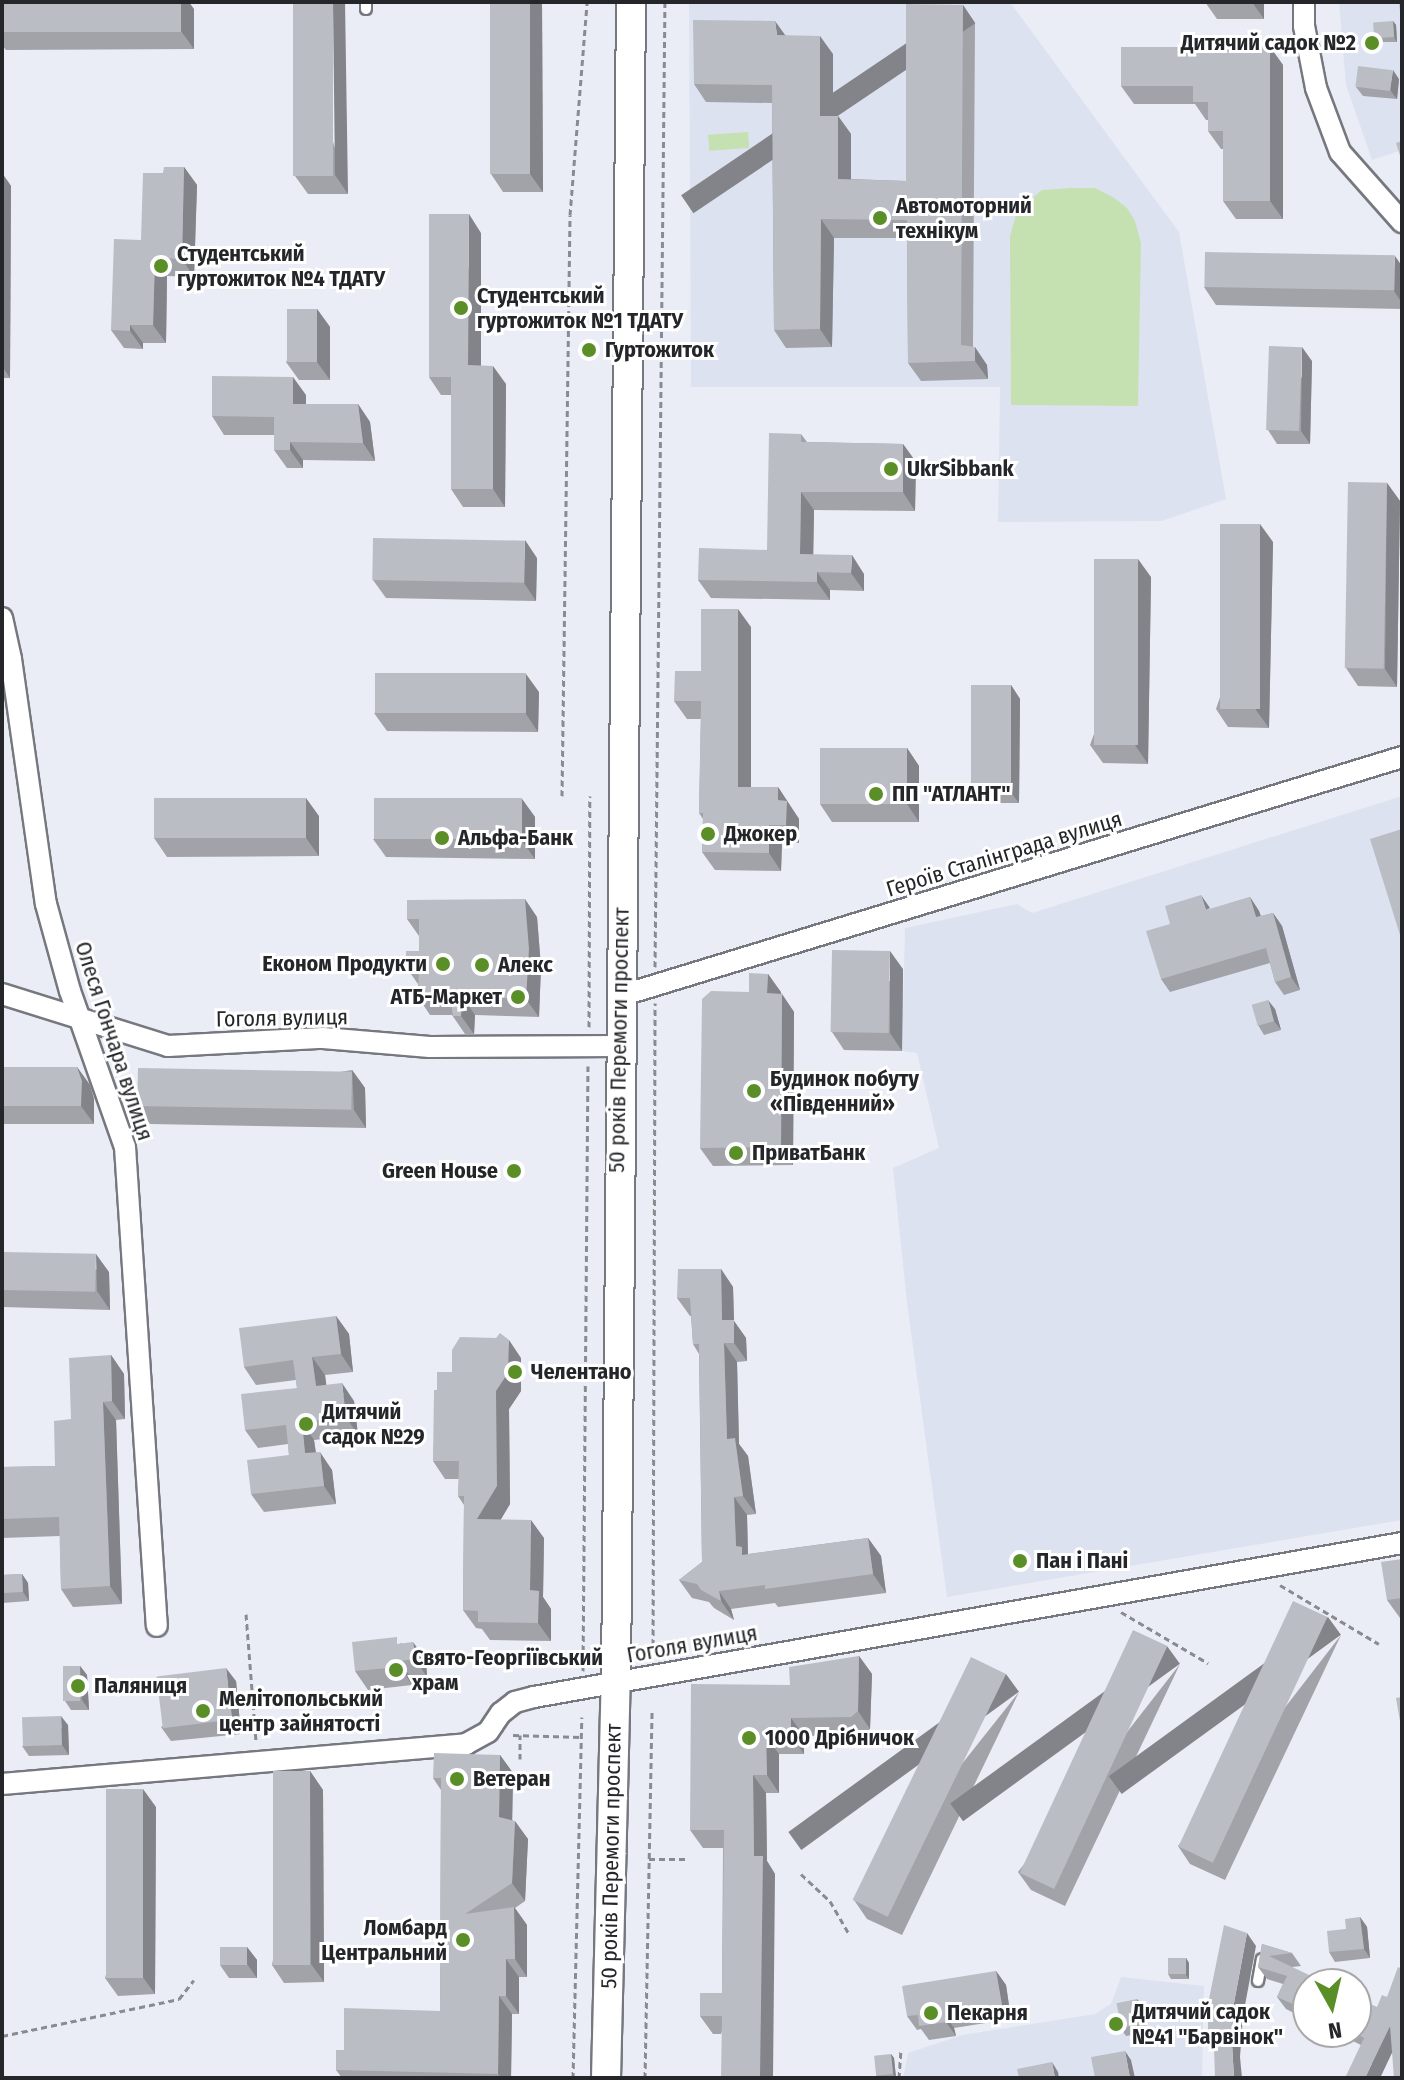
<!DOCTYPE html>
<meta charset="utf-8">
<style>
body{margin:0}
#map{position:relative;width:1404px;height:2080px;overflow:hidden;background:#eaedf5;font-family:"Fira Sans Condensed",sans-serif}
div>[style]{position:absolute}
.built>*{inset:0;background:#dde2f1}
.green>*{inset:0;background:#c5e1b2;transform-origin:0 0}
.path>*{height:3px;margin-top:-1.5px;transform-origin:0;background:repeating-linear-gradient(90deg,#888b90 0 6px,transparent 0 10px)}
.roads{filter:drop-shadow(2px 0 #76787f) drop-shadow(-2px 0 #76787f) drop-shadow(0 2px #76787f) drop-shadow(0 -2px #76787f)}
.service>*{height:10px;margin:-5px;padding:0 5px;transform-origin:5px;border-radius:5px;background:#fff}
.minor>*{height:20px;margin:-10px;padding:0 10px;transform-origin:10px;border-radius:10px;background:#fff}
.secondary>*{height:28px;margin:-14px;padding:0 14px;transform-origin:14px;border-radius:14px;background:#fff}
.wall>*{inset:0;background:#a1a3a9}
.shaded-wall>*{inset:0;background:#83848a;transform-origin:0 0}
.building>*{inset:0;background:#bbbdc5;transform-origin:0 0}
.dots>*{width:22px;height:22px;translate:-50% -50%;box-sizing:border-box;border:4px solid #fff;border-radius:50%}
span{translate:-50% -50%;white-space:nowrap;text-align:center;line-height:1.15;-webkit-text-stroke:6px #fff;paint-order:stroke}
.poi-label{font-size:22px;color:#252629;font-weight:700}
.right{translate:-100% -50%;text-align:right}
.left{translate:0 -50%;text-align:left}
.street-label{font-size:22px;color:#252629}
.frame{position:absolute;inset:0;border:4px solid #252629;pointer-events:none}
.north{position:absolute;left:1292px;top:1968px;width:80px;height:80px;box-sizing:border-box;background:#fff;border:2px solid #a8a8a9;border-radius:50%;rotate:172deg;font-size:22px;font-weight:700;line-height:32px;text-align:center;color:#252629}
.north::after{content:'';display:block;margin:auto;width:28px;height:36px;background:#5a8e26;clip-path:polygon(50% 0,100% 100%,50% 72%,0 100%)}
</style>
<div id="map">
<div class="built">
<i style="clip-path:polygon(689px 2px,1010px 2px,1179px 232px,1226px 499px,1162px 521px,998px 522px,1000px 387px,691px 387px)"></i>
<i style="clip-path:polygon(1339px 2px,1402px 2px,1402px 150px,1372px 160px,1346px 85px)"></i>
<i style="clip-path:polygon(1402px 796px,1402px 1520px,947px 1597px,907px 1303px,893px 1168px,939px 1148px,917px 1053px,902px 1051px,905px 928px,1017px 904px,1032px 913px)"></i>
<i style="clip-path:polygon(1121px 1977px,1204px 1986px,1202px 2078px,903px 2078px,908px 2053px,962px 2035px,1095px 2014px,1111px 2004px)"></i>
</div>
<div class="green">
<i style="left:748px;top:132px;width:16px;height:40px;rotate:86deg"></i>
<i style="clip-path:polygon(1070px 188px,1095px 188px,1113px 197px,1127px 208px,1135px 221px,1141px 243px,1138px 406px,1011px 405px,1010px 236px,1016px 215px,1030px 200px,1042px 190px)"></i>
</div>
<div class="path">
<i style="left:562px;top:796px;width:581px;rotate:-89.21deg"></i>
<i style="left:570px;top:215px;width:214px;rotate:-85.4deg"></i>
<i style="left:655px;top:967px;width:965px;rotate:-89.41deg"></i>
<i style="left:589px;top:1027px;width:231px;rotate:-89.8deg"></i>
<i style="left:1280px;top:1585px;width:115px;rotate:30.8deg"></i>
<i style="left:1121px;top:1612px;width:101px;rotate:30.4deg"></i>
<i style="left:246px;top:1614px;width:128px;rotate:85.5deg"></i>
<i style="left:653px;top:1655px;width:652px;rotate:-89.82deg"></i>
<i style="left:583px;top:1671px;width:605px;rotate:-89.53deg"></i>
<i style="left:513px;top:1735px;width:68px;rotate:1.7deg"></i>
<i style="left:520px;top:1759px;width:24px;rotate:-90deg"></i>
<i style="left:649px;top:1859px;width:38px"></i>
<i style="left:801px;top:1874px;width:40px;rotate:43deg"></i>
<i style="left:830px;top:1901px;width:39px;rotate:60deg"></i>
<i style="left:2px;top:2036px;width:181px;rotate:-11.8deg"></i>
<i style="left:179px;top:1999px;width:24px;rotate:-52deg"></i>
<i style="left:573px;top:2078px;width:361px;rotate:-88.6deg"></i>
<i style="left:645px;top:2078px;width:369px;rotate:-88.9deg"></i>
<i style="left:899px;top:2078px;width:28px;rotate:-86deg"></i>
</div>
<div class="roads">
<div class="service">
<i style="left:366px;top:9px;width:7px;rotate:-90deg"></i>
<i style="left:1258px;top:1981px;width:22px;rotate:-80deg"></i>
</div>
<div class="minor">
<i style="left:1304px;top:2px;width:24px;rotate:90deg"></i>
<i style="left:1304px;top:26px;width:63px;rotate:79deg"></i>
<i style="left:1316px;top:88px;width:68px;rotate:69.4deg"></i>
<i style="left:1340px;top:152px;width:94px;rotate:48.5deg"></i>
<i style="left:2px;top:618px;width:42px;rotate:77.6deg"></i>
<i style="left:11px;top:659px;width:247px;rotate:81.9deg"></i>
<i style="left:46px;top:904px;width:90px;rotate:74.6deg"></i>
<i style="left:70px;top:991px;width:165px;rotate:70.6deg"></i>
<i style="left:125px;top:1147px;width:480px;rotate:86.2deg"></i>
<i style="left:2px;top:994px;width:174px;rotate:17.4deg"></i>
<i style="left:168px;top:1046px;width:155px;rotate:-3deg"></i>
<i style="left:323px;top:1038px;width:107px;rotate:4.8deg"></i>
<i style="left:430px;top:1047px;width:189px;rotate:-0.3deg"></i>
<i style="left:620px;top:996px;width:818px;rotate:-16.99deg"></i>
<i style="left:2px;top:1784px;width:466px;rotate:-4.9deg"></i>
<i style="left:466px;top:1744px;width:25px;rotate:-29deg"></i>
<i style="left:488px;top:1732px;width:23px;rotate:-56deg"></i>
<i style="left:501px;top:1713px;width:18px;rotate:-38deg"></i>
<i style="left:515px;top:1702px;width:20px;rotate:-15deg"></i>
<i style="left:534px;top:1697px;width:882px;rotate:-10.06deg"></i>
</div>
<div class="secondary">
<i style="left:606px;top:2078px;width:396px;rotate:-88.6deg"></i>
<i style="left:616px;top:1682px;width:1680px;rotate:-89.49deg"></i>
</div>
</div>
<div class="wall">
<i style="clip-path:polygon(2px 2px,194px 9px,194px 49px,6px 50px,2px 45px)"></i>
<i style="clip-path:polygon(293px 2px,348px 194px,308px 194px,295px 176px)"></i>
<i style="clip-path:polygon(490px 2px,541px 2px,542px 3px,543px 192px,503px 192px,491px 174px)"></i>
<i style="clip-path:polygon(1205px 2px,1264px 2px,1264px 19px,1217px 19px)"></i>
<i style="clip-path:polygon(963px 5px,975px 23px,973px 347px,987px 365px,988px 379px,921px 381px,908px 363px,907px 238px,834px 238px,832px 347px,786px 348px,774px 330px,772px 103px,706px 102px,694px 84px,785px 35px,833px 54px,833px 116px,838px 116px,851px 134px,851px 179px,906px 181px)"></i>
<i style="clip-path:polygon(1393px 21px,1396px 25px,1397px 42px,1377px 42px,1374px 38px)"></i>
<i style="clip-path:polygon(1270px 47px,1283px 65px,1283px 219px,1236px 219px,1223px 201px,1223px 149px,1221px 149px,1208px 131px,1208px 120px,1206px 120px,1195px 104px,1134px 104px,1121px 86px)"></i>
<i style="clip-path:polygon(1399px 79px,1397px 99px,1363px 96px,1356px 87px)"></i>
<i style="clip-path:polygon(184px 167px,197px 185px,194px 277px,167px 276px,166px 343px,143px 343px,143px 349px,124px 348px,111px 330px,141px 240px,163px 173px)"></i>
<i style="clip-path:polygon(2px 173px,11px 186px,10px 378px,2px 378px)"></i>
<i style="clip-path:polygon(481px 233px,481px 366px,506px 384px,505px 507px,463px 507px,451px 489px,451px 395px,441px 395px,429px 377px)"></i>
<i style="clip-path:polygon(1402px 266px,1402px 309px,1216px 305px,1204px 287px)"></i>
<i style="clip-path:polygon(317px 309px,330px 327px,330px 380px,299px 380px,286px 362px)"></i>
<i style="clip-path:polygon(1312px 361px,1310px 444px,1277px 444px,1268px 430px)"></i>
<i style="clip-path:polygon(306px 395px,306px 404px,358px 404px,370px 422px,375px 461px,303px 460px,303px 468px,287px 468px,274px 450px,274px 435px,224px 435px,212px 416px)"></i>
<i style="clip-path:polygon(801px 434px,807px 442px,903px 444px,916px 462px,915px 511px,814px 510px,813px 555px,864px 574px,864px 591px,830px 590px,830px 600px,711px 598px,698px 580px,767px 550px)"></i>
<i style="clip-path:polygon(1387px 483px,1400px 501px,1397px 687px,1358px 686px,1346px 668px)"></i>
<i style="clip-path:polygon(1273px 542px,1269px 728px,1228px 727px,1216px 709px)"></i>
<i style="clip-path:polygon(537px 558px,536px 601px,386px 598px,373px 580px)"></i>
<i style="clip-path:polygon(1151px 577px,1148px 764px,1103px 763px,1090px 745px)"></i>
<i style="clip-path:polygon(751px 627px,751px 787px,778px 787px,799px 819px,799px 843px,782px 843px,781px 871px,715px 870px,702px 852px,703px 819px,699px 813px,701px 719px,687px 719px,674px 701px,701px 671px)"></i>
<i style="clip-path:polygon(1011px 685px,1020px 699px,1019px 803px,980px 803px,970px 789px)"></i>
<i style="clip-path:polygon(539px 692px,538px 732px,387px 731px,374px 713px)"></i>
<i style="clip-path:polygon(907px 748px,919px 766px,919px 822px,832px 822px,820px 804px)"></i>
<i style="clip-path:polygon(522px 799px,535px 817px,535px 859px,386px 857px,373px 839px)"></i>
<i style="clip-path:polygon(319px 816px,319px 856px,167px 857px,154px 838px)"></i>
<i style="clip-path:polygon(1250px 897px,1259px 911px,1261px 916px,1273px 913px,1282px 926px,1300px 990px,1284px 995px,1275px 982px,1270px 963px,1170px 992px,1161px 979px,1170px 924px,1211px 909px)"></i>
<i style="clip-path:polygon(537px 917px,541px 967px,539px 1017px,475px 1015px,474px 1034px,465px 1034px,452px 1015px,430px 1015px,418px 997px,418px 984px,406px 967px,419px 951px,419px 936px,407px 919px)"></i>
<i style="clip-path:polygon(903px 969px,902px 1051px,844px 1050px,832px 1032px)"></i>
<i style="clip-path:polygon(768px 974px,794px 1012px,793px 1165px,713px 1166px,700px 1148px,749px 992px)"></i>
<i style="clip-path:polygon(1275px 1009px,1281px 1030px,1264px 1035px,1258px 1025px)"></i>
<i style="clip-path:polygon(2px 1067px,77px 1067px,90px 1085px,94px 1099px,94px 1124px,2px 1124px)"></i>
<i style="clip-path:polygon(352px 1070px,365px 1088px,366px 1128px,150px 1124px,137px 1106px)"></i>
<i style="clip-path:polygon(2px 1252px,109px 1272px,110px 1310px,2px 1307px)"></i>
<i style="clip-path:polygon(721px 1269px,733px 1287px,734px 1321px,746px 1338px,747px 1361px,737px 1362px,739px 1444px,748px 1456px,756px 1514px,747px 1515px,748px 1554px,868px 1538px,881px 1556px,886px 1593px,778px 1607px,775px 1603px,731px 1609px,734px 1620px,714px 1608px,709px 1602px,692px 1598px,679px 1580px,702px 1562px,699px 1354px,693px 1344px,691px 1316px,690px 1316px,677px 1298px)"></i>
<i style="clip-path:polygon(336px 1316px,349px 1334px,353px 1372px,325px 1375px,326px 1385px,354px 1401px,358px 1435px,314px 1440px,316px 1452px,332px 1470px,336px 1504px,264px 1512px,251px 1494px,289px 1455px,288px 1444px,258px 1448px,245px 1430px,297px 1388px,296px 1380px,256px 1385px,244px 1367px)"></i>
<i style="clip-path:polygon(111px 1355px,124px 1374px,125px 1419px,116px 1420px,122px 1604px,73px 1607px,61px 1589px,60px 1536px,2px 1538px,2px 1467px,55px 1466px,71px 1419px)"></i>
<i style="clip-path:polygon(521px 1358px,521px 1391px,509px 1409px,510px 1504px,500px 1520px,544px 1538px,543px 1597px,551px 1609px,551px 1641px,490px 1640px,482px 1629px,476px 1628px,463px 1610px,464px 1505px,458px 1496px,459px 1479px,445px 1479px,433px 1461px,437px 1390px,452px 1372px)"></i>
<i style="clip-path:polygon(1402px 1559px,1402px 1618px,1400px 1618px,1387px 1600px)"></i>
<i style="clip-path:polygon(22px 1574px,28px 1583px,29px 1601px,2px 1603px,2px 1575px)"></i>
<i style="clip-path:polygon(1341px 1635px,1225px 1880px,1190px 1864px,1178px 1846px)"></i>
<i style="clip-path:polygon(401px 1643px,426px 1660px,427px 1677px,412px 1679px,412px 1685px,368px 1690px,355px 1671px)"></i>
<i style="clip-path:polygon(859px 1656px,872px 1674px,870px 1729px,864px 1735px,804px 1736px,804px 1754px,779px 1754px,779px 1793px,766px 1793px,767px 1861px,775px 1874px,721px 2034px,713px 2034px,700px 2016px,722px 1993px,723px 1848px,703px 1848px,690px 1830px,790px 1685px)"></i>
<i style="clip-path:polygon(1180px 1664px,1065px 1906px,1031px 1890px,1018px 1872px)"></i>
<i style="clip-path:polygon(80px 1666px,87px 1675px,89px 1710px,71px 1710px,65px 1701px)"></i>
<i style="clip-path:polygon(236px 1681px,241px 1734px,171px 1741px,161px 1727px)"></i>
<i style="clip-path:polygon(1019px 1692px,902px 1935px,867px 1919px,854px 1900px)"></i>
<i style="clip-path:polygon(68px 1725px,69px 1755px,29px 1756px,22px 1746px)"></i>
<i style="clip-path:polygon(500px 1755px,513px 1773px,512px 1820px,528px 1839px,525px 1901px,515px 1908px,527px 1925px,527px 1977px,519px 1977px,519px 2014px,512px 2014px,511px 2078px,342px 2078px,336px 2070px,344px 2050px,440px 2011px,441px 1790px,433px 1778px)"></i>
<i style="clip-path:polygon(310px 1771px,323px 1790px,324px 1982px,284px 1983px,272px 1965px)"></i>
<i style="clip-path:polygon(156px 1807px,155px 1994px,118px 1996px,105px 1978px)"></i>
<i style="clip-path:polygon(1360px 1917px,1367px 1927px,1370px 1958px,1335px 1962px,1329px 1952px,1346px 1929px)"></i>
<i style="clip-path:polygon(1262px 1944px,1292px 1953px,1301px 1966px,1292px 1967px,1308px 1984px,1308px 2020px,1286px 2009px,1277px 1997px,1283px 1984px,1267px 1979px,1258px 1967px)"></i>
<i style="clip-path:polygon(247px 1947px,257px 1960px,257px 1978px,229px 1978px,220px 1965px)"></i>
<i style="clip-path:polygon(1186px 1958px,1189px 1963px,1189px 1979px,1171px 1979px,1168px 1974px)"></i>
<i style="clip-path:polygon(996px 1971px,1006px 1985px,1011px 2019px,954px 2028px,956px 2036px,929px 2040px,921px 2029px,917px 2030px,907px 2016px)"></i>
<i style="clip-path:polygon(1387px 1997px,1392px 2052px,1380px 2078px,1361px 2045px,1334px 2032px,1356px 2032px)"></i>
<i style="clip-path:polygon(1137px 1999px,1144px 2008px,1148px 2032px,1126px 2036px,1120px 2027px)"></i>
<i style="clip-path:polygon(891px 2054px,894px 2058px,896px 2078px,878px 2078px,876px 2076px)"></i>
</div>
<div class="shaded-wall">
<i style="clip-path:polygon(181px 2px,189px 2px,194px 9px,194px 49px,181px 31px)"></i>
<i style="clip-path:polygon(333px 2px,345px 2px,348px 194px,335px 175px)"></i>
<i style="clip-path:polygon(530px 2px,541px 2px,542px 3px,543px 192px,530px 174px)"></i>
<i style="clip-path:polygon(1252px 2px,1264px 2px,1264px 19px)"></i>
<i style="left:963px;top:5px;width:22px;height:340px;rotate:56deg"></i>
<i style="clip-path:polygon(775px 21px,788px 39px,777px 35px)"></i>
<i style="clip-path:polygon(1393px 21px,1396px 25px,1397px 42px,1394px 37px)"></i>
<i style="clip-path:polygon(820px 36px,833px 54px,833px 134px,820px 116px)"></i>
<i style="clip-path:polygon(1270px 47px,1283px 65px,1283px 219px,1270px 201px)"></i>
<i style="clip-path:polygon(1393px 70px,1399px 79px,1397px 99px,1390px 90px)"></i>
<i style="clip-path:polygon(838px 116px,851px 134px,851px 197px,838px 179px)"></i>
<i style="clip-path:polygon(184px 167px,197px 185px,194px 277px,182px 259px)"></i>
<i style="clip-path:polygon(2px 173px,11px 186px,10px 378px,2px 366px)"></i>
<i style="clip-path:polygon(469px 214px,481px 233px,481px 384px,468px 365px)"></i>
<i style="clip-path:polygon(821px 219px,834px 238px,832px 347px,820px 329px)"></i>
<i style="clip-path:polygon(1395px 256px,1402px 266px,1402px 303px,1394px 291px)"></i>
<i style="clip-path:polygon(155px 258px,167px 276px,166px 343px,153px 325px)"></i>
<i style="clip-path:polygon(317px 309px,330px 327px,330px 380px,317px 362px)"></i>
<i style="clip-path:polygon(130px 325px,143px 343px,143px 349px,130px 331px)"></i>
<i style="clip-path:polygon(975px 347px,987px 365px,988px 379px,975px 361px)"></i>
<i style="clip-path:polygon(1302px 347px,1312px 361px,1310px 444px,1301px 431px)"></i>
<i style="clip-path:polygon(493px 366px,506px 384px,505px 507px,493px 489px)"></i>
<i style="clip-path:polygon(293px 377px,306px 395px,306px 422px,293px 404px)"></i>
<i style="clip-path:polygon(358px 404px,370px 422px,375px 461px,363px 443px)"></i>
<i style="clip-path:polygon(290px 442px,303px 460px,303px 468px,290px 450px)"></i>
<i style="clip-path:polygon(903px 444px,916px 462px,915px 511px,903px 492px)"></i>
<i style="clip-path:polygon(1387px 483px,1400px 501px,1397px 687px,1385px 669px)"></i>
<i style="clip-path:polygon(801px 492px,814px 510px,813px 572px,800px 554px)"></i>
<i style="clip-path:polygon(1260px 524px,1273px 542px,1269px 728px,1256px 710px)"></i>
<i style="clip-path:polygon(525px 540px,537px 558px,536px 601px,524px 583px)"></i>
<i style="clip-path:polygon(852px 555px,864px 574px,864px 591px,851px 573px)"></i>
<i style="clip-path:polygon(1138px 559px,1151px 577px,1148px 764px,1135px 745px)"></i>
<i style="clip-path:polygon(817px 572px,830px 590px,830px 600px,817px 582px)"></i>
<i style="clip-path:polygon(738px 609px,751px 627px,751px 805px,738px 787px)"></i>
<i style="clip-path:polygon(526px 674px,539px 692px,538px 732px,526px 714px)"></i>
<i style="clip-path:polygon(1011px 685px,1020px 699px,1019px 803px,1009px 790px)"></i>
<i style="clip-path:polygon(907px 748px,919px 766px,919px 822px,907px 804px)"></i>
<i style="clip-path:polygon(778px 787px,799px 819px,799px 843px,786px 825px,778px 800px)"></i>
<i style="clip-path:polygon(306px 798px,319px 816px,319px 856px,306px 838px)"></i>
<i style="clip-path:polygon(522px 799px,535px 817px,535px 859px,522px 841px)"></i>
<i style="clip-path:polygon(769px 825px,782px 843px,781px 871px,769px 853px)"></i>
<i style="clip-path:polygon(1201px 895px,1210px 908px,1206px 910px)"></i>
<i style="clip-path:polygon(1250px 897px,1259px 911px,1265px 931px,1256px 917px)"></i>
<i style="clip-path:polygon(525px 899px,537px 917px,541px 967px,539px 1017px,526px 999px)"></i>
<i style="clip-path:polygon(1273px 913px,1282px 926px,1300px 990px,1291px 977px)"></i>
<i style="clip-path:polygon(890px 951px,903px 969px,902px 1051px,890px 1033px)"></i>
<i style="clip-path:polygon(768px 974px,781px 992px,780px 1011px,767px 993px)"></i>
<i style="clip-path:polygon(782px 994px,794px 1012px,793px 1165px,781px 1147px)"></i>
<i style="clip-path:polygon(462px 996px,475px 1015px,474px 1034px,461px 1016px)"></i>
<i style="clip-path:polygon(1268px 1000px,1275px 1009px,1281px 1030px,1274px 1021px)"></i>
<i style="clip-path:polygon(77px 1067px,90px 1085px,94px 1099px,94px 1124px,81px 1106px)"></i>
<i style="clip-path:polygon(352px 1070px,365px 1088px,366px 1128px,354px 1110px)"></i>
<i style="clip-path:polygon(96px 1254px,109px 1272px,110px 1310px,97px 1291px)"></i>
<i style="clip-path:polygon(721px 1269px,733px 1287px,734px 1321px,746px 1338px,747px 1361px,734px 1343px,722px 1320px)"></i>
<i style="clip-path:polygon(336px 1316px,349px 1334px,353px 1372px,341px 1354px)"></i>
<i style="clip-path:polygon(509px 1340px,521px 1358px,521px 1391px,509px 1409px,510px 1504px,490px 1538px,477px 1519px,496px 1391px)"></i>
<i style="clip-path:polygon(724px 1343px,737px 1362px,739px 1444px,748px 1456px,756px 1514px,743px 1496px,727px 1439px)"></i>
<i style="clip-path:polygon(111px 1355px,124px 1374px,125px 1419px,112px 1401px)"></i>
<i style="clip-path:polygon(312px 1357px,325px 1375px,329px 1404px,316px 1386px)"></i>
<i style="clip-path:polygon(342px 1383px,354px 1401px,358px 1435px,346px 1417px)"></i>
<i style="clip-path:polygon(103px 1402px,116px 1420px,122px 1604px,110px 1586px)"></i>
<i style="clip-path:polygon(302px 1422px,314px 1440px,318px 1471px,305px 1453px)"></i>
<i style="clip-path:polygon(320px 1452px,332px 1470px,336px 1504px,324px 1486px)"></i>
<i style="clip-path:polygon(734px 1497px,747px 1515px,748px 1556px,755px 1573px,736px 1546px)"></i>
<i style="clip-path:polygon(531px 1520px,544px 1538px,543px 1597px,551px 1609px,551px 1641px,538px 1623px,530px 1590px)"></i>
<i style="clip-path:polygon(868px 1538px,881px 1556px,886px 1593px,873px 1574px)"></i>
<i style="clip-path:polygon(22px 1574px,28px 1583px,29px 1601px,23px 1592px)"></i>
<i style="clip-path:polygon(719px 1591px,731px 1609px,734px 1620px,721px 1601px)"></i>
<i style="left:1328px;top:1617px;width:22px;height:271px;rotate:54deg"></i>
<i style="clip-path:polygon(413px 1642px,426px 1660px,427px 1677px,415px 1659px)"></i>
<i style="left:1167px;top:1646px;width:22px;height:268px;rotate:54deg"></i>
<i style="clip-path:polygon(859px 1656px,872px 1674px,870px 1729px,858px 1711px)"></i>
<i style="clip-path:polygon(399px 1661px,412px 1679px,412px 1685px,400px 1667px)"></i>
<i style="clip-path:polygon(80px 1666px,87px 1675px,89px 1710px,82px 1700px)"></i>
<i style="clip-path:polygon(226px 1668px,236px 1681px,241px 1734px,232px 1720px)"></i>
<i style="left:1006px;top:1674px;width:22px;height:269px;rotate:54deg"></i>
<i style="clip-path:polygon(61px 1716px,68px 1725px,69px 1755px,62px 1745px)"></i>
<i style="clip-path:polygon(791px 1718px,804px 1736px,804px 1754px,791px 1736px)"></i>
<i style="clip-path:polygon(766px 1736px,779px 1754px,779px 1793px,767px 1775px)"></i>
<i style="clip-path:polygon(500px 1755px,513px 1773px,512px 1835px,499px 1817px)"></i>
<i style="clip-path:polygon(310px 1771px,323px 1790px,324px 1982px,311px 1964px)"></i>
<i style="clip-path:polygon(753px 1775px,766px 1793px,767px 1861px,775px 1874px,773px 2078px,760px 2078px,754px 1856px)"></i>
<i style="clip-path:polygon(143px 1789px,156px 1807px,155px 1994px,142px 1976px)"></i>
<i style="clip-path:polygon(515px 1821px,528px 1839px,525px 1901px,512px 1883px)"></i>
<i style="clip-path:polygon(514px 1907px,527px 1925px,527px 1977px,515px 1959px)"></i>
<i style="clip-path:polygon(1360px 1917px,1367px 1927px,1370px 1958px,1364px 1949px)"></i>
<i style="clip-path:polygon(1247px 1933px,1256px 1946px,1243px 2016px,1240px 2057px,1242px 2078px,1234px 2078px,1232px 2044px,1234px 2003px)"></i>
<i style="clip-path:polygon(247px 1947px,257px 1960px,257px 1978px,247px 1964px)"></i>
<i style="clip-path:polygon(1186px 1958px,1189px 1963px,1189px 1979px,1186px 1975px)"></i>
<i style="clip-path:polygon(506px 1959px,519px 1977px,519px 2014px,506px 1996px)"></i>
<i style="clip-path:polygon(996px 1971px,1006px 1985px,1011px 2019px,1002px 2005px)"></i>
<i style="clip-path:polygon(499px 1996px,512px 2014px,511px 2078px,501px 2078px,498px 2074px)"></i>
<i style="clip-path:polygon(1137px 1999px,1144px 2008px,1148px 2032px,1142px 2023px)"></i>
<i style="clip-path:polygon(945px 2014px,954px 2028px,956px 2036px,946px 2022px)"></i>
<i style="clip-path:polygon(1390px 2026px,1399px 2038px,1380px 2078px,1365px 2078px)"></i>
<i style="clip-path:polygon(1125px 2051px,1131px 2060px,1135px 2078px,1130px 2078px)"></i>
<i style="clip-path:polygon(891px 2054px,894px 2058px,896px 2078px,893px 2074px)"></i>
<i style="clip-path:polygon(1052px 2062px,1058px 2072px,1059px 2078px,1055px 2078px)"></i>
</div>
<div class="building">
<i style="left:2px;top:2px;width:179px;height:30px"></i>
<i style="left:293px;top:2px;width:40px;height:174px"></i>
<i style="left:490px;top:2px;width:40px;height:172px"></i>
<i style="clip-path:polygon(1399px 2px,1402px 2px,1402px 12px,1400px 12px)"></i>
<i style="clip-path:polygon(906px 4px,963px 5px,961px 345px,975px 347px,975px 361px,908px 363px,907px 220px,821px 219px,820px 329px,774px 330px,772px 85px,694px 84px,693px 20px,775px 21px,777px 35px,820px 36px,820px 116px,838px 116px,838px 179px,906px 181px)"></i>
<i style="left:1393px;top:21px;width:16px;height:20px;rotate:86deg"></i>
<i style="clip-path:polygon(1121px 47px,1270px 47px,1270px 201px,1223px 201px,1223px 131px,1208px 131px,1208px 102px,1193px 102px,1193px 86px,1121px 86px)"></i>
<i style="left:1358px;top:66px;width:35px;height:21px;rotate:7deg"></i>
<i style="clip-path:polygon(1402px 141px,1402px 162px,1396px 143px)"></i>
<i style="clip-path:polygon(164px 167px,184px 167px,182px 259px,155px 258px,153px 325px,130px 325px,130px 331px,111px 330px,114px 239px,141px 240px,143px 173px,163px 173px)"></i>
<i style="clip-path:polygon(429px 214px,469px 214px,468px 365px,493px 366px,493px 489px,451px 489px,451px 377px,429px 377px)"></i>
<i style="left:1205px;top:252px;width:190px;height:35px;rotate:1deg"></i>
<i style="left:287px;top:309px;width:30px;height:53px"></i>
<i style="left:1269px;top:346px;width:33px;height:84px;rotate:2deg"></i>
<i style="clip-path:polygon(212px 376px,293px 377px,293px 404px,358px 404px,363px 443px,290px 442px,290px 450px,274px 450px,274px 417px,212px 416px)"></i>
<i style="clip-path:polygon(769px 433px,801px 434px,801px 442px,903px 444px,903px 492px,801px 492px,800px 554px,852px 555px,851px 573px,817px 572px,817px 582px,698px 580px,699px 548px,767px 550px)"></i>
<i style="left:1348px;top:482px;width:39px;height:186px;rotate:1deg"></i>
<i style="left:1220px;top:524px;width:40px;height:185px"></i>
<i style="left:373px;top:538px;width:152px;height:42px;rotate:1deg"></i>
<i style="left:1094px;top:559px;width:44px;height:186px"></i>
<i style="clip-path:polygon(701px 609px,738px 609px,738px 787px,778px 787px,778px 800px,787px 801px,786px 825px,769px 825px,769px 853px,702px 852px,703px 813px,699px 813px,701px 701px,674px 701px,675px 671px,701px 671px)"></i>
<i style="left:375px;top:673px;width:151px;height:40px"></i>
<i style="left:971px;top:685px;width:40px;height:104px"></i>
<i style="left:820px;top:748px;width:87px;height:56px"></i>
<i style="left:154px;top:798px;width:152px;height:40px"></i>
<i style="left:374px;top:798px;width:148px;height:41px"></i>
<i style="clip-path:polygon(1402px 829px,1402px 935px,1400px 935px,1370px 839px)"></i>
<i style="clip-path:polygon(1201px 895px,1206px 910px,1250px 897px,1256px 917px,1273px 913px,1291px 977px,1275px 982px,1266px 948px,1161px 979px,1146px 931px,1170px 924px,1165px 906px)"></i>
<i style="clip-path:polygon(525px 899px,529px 949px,526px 999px,462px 996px,461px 1016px,453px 1016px,450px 997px,418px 997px,419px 968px,406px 967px,406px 951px,419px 951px,419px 919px,407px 919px,407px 900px)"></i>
<i style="left:832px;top:950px;width:58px;height:82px;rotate:1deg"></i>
<i style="clip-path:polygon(749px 973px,768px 974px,767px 993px,782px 994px,781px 1147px,700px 1148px,702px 999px,711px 991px,749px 992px)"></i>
<i style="left:1268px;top:1000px;width:22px;height:17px;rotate:74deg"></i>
<i style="clip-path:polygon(2px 1067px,77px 1067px,82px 1081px,81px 1106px,2px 1106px)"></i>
<i style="left:138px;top:1068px;width:214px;height:38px;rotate:1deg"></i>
<i style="left:2px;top:1252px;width:94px;height:38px;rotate:1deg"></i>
<i style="clip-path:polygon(678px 1269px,721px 1269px,722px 1320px,734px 1320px,734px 1343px,724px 1343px,727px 1439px,735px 1438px,743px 1496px,734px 1497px,736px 1546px,742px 1547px,742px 1555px,868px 1538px,873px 1574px,765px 1589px,765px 1585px,719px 1591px,721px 1601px,701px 1590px,697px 1584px,679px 1580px,702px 1562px,699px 1344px,693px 1344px,690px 1298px,677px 1298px)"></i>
<i style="clip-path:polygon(336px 1316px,341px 1354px,312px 1357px,316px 1386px,342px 1383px,346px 1417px,302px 1422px,305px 1453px,320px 1452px,324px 1486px,251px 1494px,247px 1460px,289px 1455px,286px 1425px,245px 1430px,241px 1394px,297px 1388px,293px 1360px,244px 1367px,239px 1328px)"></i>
<i style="clip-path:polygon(500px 1333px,509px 1340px,508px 1373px,496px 1391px,497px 1486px,477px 1519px,531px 1520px,530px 1590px,539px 1591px,538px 1623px,478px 1622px,478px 1611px,463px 1610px,464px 1496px,458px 1496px,459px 1461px,433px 1461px,434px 1390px,437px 1390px,437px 1372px,452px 1372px,452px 1350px,460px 1337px,496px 1338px)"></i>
<i style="clip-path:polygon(111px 1355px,112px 1401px,103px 1402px,110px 1586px,61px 1589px,59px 1517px,2px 1519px,2px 1467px,55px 1466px,54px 1421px,71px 1419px,69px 1358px)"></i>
<i style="clip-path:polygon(1402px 1559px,1402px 1598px,1387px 1600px,1381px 1562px)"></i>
<i style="left:22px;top:1574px;width:18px;height:20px;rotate:87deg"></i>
<i style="left:1293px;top:1601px;width:38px;height:271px;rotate:25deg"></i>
<i style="left:1133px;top:1630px;width:38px;height:268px;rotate:25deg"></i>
<i style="clip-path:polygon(397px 1637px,397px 1644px,413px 1642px,415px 1659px,399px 1661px,400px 1667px,355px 1671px,352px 1642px)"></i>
<i style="clip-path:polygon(859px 1656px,858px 1711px,851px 1717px,791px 1718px,791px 1736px,766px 1736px,767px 1775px,753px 1775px,754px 1856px,763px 1856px,760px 2078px,721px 2078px,722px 2016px,700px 2016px,700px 1993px,722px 1993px,724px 1830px,690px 1830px,691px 1684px,790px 1685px,789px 1667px)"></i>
<i style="left:971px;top:1657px;width:39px;height:270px;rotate:26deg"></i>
<i style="left:63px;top:1666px;width:17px;height:35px"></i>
<i style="left:226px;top:1668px;width:52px;height:70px;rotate:83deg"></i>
<i style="clip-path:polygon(1402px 1697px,1402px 1733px,1396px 1698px)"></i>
<i style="left:61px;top:1716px;width:29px;height:39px;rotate:88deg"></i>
<i style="clip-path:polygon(434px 1753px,500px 1755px,499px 1817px,515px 1821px,512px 1883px,465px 1914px,514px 1907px,515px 1959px,506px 1959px,506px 1996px,499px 1996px,498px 2074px,336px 2070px,336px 2050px,344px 2050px,344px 2008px,440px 2011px,441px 1778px,433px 1778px)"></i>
<i style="left:273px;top:1771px;width:37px;height:194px"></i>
<i style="left:106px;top:1789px;width:37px;height:189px"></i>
<i style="clip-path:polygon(1360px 1917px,1364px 1949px,1329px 1952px,1327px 1931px,1346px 1929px,1345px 1919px)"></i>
<i style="clip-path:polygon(1224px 1925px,1247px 1933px,1234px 2003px,1232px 2044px,1234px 2078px,1215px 2078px,1214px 2047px,1208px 2047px,1208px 2004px)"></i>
<i style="clip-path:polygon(1262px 1944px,1292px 1953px,1269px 1956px,1328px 1984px,1308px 1984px,1308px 2011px,1277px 1997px,1287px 1976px,1258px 1967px)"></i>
<i style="left:220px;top:1947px;width:27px;height:18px"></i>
<i style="left:1168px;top:1958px;width:18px;height:16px"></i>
<i style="clip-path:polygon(1398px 1967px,1402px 1969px,1402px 2000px,1401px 2004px,1402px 2004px,1402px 2078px,1394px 2078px,1390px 2026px,1365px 2078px,1345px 2078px,1364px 2038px,1352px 2032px,1356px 2032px,1356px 1997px,1377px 2007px,1382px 1995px,1387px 1997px)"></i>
<i style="clip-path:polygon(996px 1971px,1002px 2005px,945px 2014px,946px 2022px,919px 2026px,918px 2015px,907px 2016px,902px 1986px)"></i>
<i style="left:1137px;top:1999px;width:25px;height:21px;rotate:78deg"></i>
<i style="clip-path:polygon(1125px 2051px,1130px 2078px,1095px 2078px,1091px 2057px)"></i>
<i style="left:891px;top:2054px;width:20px;height:17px;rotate:84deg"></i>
<i style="clip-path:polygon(1052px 2062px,1055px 2078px,1019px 2078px,1017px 2069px)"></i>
</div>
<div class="dots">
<i style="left:1372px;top:43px;background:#5a8e26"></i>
<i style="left:880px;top:218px;background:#5a8e26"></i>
<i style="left:161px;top:266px;background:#5a8e26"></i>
<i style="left:461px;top:308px;background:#5a8e26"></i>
<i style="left:589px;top:350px;background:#5a8e26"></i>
<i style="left:891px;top:469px;background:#5a8e26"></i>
<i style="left:876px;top:794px;background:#5a8e26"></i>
<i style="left:708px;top:834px;background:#5a8e26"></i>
<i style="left:442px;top:838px;background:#5a8e26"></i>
<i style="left:443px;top:964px;background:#5a8e26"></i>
<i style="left:482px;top:965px;background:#5a8e26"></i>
<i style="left:518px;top:997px;background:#5a8e26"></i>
<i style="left:754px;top:1091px;background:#5a8e26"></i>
<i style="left:736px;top:1153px;background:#5a8e26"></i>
<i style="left:514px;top:1171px;background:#5a8e26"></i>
<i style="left:515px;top:1372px;background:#5a8e26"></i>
<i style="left:306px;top:1424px;background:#5a8e26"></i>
<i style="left:1020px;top:1561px;background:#5a8e26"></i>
<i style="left:396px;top:1670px;background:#5a8e26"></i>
<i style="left:78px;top:1686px;background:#5a8e26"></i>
<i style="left:203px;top:1711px;background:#5a8e26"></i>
<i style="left:749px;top:1738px;background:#5a8e26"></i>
<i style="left:457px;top:1779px;background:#5a8e26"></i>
<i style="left:463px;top:1940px;background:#5a8e26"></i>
<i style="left:931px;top:2013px;background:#5a8e26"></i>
<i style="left:1116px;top:2024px;background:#5a8e26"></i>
</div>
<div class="poi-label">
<span class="right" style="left:1356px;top:43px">Дитячий садок №2</span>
<span class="left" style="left:896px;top:218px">Автомоторний<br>технікум</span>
<span class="left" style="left:177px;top:266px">Студентський<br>гуртожиток №4 ТДАТУ</span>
<span class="left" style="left:477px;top:308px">Студентський<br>гуртожиток №1 ТДАТУ</span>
<span class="left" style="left:605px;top:350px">Гуртожиток</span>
<span class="left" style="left:907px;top:469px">UkrSibbank</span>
<span class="left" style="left:892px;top:794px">ПП "АТЛАНТ"</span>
<span class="left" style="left:724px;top:834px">Джокер</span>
<span class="left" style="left:458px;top:838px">Альфа-Банк</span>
<span class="right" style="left:427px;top:964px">Економ Продукти</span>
<span class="left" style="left:498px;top:965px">Алекс</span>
<span class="right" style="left:502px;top:997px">АТБ-Маркет</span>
<span class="left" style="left:770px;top:1091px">Будинок побуту<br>«Південний»</span>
<span class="left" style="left:752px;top:1153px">ПриватБанк</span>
<span class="right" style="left:498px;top:1171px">Green House</span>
<span class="left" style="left:531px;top:1372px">Челентано</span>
<span class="left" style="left:322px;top:1424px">Дитячий<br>садок №29</span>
<span class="left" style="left:1036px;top:1561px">Пан і Пані</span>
<span class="left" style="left:412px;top:1670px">Свято-Георгіївський<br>храм</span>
<span class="left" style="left:94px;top:1686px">Паляниця</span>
<span class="left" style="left:219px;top:1711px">Мелітопольський<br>центр зайнятості</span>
<span class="left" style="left:765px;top:1738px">1000 Дрібничок</span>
<span class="left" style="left:473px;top:1779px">Ветеран</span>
<span class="right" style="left:447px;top:1940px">Ломбард<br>Центральний</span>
<span class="left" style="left:1132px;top:2024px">Дитячий садок<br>№41 "Барвінок"</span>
<span class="left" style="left:947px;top:2013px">Пекарня</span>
</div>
<div class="street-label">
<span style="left:1004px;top:854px;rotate:-17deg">Героїв Сталінграда вулиця</span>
<span style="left:282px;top:1018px;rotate:-1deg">Гоголя вулиця</span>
<span style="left:619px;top:1040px;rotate:-89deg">50 років Перемоги проспект</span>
<span style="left:114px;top:1041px;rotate:72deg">Олеся Гончара вулиця</span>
<span style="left:692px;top:1644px;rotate:-10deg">Гоголя вулиця</span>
<span style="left:611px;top:1856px;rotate:-89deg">50 років Перемоги проспект</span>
</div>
<div class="frame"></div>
<div class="north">N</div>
</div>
